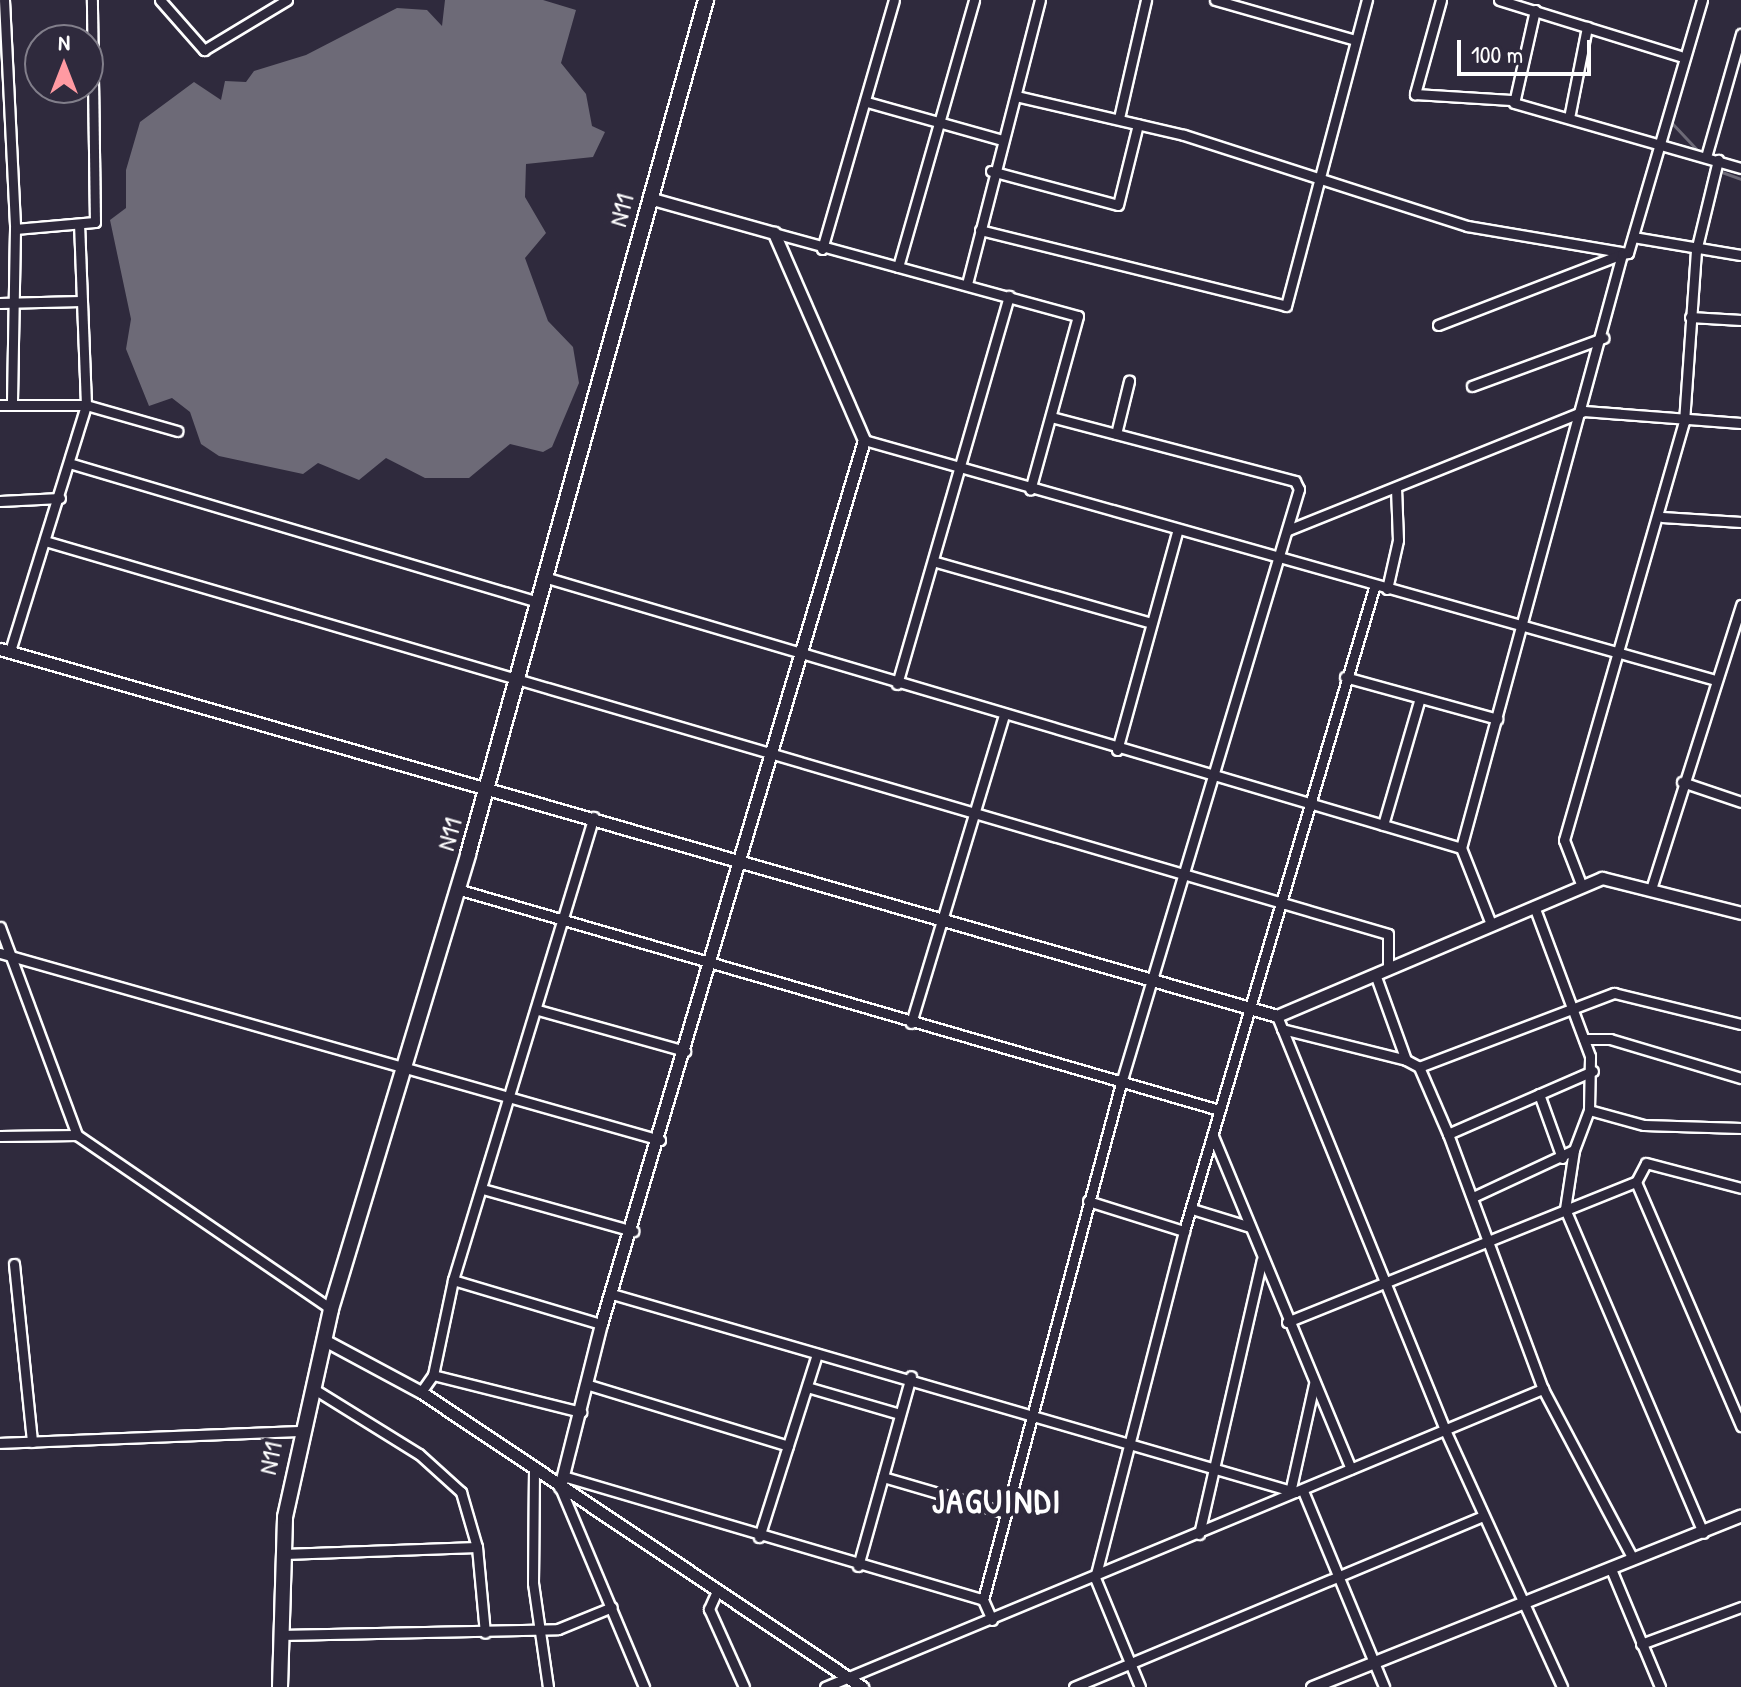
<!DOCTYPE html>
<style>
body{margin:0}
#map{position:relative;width:1741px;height:1687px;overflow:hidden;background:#2f2a3d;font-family:"Patrick Hand",sans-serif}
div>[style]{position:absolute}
.water>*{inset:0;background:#6d6a77}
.stream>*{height:3px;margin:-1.5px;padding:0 1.5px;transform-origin:1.5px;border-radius:1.5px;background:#6d6a77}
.roads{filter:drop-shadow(2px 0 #fff) drop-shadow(-2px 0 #fff) drop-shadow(0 2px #fff) drop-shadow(0 -2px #fff)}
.minor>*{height:9px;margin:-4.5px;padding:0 4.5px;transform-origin:4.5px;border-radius:4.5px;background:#2f2a3d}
.tertiary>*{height:11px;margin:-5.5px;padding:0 5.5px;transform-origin:5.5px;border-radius:5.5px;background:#2f2a3d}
.primary>*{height:14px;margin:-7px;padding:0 7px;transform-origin:7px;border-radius:7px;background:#2f2a3d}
span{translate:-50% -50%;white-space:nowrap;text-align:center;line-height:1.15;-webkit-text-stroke:8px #2f2a3d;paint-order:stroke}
.street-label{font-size:26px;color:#fff}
.district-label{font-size:34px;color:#fff;font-weight:700;letter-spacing:2px}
.north{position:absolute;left:24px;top:24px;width:80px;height:80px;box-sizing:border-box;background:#2f2a3d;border:2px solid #827f8b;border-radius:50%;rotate:0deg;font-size:22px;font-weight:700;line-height:32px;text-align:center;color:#fff}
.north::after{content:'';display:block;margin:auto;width:28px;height:36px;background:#ff9aa2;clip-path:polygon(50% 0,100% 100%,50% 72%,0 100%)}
.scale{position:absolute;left:1457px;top:40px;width:134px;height:36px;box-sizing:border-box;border:4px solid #fff;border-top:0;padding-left:10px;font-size:24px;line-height:28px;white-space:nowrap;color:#fff;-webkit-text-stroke:6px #2f2a3d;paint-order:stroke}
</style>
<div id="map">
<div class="water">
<i style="clip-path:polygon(445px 0,543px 0,576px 10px,561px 63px,586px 94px,592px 126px,605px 132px,593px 157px,526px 164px,525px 197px,546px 233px,525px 258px,548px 321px,573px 347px,579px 383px,552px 447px,543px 452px,510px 444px,469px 478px,425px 478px,386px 458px,359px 480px,318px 463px,303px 474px,219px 456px,201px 444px,190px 412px,172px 398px,149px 406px,126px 349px,131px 319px,110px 220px,126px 208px,126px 170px,140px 122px,194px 82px,221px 100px,225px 81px,246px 82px,254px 71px,306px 55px,397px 8px,427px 10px,442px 26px)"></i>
</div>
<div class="stream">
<i style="left:1669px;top:120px;width:44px;rotate:46.8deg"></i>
<i style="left:1719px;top:171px;width:23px;rotate:20deg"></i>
</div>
<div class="roads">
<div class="minor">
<i style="left:4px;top:0;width:229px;rotate:87.2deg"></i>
<i style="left:15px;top:229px;width:176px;rotate:91deg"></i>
<i style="left:160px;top:0;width:67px;rotate:48.7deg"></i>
<i style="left:204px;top:50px;width:97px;rotate:-31.1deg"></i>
<i style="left:1215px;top:0;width:146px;rotate:15.9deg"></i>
<i style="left:1441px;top:0;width:98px;rotate:105.5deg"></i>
<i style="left:1415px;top:94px;width:96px;rotate:3.6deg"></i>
<i style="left:1499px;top:0;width:189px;rotate:17.2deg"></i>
<i style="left:1535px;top:10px;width:95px;rotate:102.7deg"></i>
<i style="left:1514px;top:103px;width:236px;rotate:16deg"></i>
<i style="left:1016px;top:96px;width:172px;rotate:13.1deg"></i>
<i style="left:1184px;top:135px;width:297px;rotate:17.8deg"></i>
<i style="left:1467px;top:226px;width:162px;rotate:9.6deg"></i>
<i style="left:867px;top:102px;width:140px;rotate:15.7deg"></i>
<i style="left:1119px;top:118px;width:121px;rotate:-77.1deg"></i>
<i style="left:1569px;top:118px;width:93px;rotate:-78.8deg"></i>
<i style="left:1706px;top:157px;width:128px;rotate:-74.1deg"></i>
<i style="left:991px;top:171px;width:131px;rotate:15deg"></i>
<i style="left:1118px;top:205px;width:83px;rotate:-76.1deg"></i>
<i style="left:15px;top:229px;width:80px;rotate:-5deg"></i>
<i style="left:95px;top:222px;width:222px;rotate:-90.8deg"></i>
<i style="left:980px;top:230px;width:315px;rotate:13.9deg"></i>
<i style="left:1286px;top:306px;width:317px;rotate:-75.2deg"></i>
<i style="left:774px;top:233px;width:315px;rotate:15.3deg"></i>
<i style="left:1078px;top:316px;width:180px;rotate:105.4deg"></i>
<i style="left:1633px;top:237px;width:109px;rotate:9.5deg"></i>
<i style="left:822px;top:249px;width:259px;rotate:-73.9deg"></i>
<i style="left:898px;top:267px;width:278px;rotate:-74.1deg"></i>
<i style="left:967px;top:284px;width:293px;rotate:-75.6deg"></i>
<i style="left:0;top:303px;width:81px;rotate:-1.4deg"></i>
<i style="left:1690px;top:317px;width:51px;rotate:3.4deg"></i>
<i style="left:1438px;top:325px;width:197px;rotate:-21.1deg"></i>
<i style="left:1472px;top:386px;width:140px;rotate:-20.1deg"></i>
<i style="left:0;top:405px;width:86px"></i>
<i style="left:86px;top:405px;width:95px;rotate:15.9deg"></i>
<i style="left:1116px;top:434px;width:55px;rotate:-76.2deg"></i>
<i style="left:864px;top:440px;width:881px;rotate:15.74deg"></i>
<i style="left:69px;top:463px;width:488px;rotate:16.5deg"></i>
<i style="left:0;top:501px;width:60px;rotate:-2.9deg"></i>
<i style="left:1662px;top:517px;width:79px;rotate:3.6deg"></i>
<i style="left:1288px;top:530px;width:319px;rotate:-21.9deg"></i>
<i style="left:1584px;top:411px;width:157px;rotate:4.4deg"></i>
<i style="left:45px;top:541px;width:1399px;rotate:16.31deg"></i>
<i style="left:1388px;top:934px;width:35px;rotate:90deg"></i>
<i style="left:936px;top:562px;width:223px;rotate:15.8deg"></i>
<i style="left:544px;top:577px;width:956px;rotate:16.46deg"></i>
<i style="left:1387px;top:589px;width:50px;rotate:-77.3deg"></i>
<i style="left:1398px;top:540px;width:52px;rotate:-92.2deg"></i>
<i style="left:10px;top:651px;width:257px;rotate:-72.8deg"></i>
<i style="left:86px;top:405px;width:179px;rotate:-92.2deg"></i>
<i style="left:1345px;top:677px;width:158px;rotate:15.4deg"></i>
<i style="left:897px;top:684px;width:404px;rotate:-73.9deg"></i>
<i style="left:1117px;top:750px;width:226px;rotate:-74.6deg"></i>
<i style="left:1682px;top:782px;width:62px;rotate:18.7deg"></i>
<i style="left:1383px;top:825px;width:132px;rotate:-73.8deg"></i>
<i style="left:1581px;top:884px;width:47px;rotate:-111.1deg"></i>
<i style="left:1564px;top:840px;width:435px;rotate:-74deg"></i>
<i style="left:1684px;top:422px;width:171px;rotate:-86deg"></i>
<i style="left:1696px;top:251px;width:94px;rotate:-76.4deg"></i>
<i style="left:1652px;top:886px;width:295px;rotate:-72.4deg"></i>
<i style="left:457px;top:889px;width:793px;rotate:16.17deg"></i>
<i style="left:1491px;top:924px;width:82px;rotate:-111.5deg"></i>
<i style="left:1461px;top:848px;width:615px;rotate:-74.83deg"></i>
<i style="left:1622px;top:254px;width:6px;rotate:-9deg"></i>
<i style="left:1628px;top:253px;width:264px;rotate:-73.7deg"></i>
<i style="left:0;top:927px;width:222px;rotate:69.7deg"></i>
<i style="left:77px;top:1135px;width:308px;rotate:34.4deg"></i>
<i style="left:0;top:953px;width:686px;rotate:15.82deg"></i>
<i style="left:1375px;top:974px;width:91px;rotate:70.2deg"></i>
<i style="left:1406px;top:1060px;width:15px;rotate:28deg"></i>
<i style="left:1419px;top:1067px;width:73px;rotate:66.6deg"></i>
<i style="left:1448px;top:1134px;width:272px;rotate:69.6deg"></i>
<i style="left:1543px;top:1389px;width:192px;rotate:62.1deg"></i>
<i style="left:538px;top:1010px;width:153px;rotate:15.6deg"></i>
<i style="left:1277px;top:1016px;width:447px;rotate:67.9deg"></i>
<i style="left:1445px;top:1430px;width:282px;rotate:65.5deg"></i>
<i style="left:911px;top:1023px;width:319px;rotate:-73.2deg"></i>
<i style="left:1282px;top:1029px;width:128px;rotate:14deg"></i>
<i style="left:1584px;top:1039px;width:26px"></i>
<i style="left:1610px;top:1039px;width:137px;rotate:16.6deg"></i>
<i style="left:1419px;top:1067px;width:209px;rotate:-20.8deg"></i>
<i style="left:1614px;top:993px;width:131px;rotate:13.7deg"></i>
<i style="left:1539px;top:1094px;width:68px;rotate:70.2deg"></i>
<i style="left:1589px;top:1110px;width:57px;rotate:15.3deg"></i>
<i style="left:1644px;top:1125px;width:97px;rotate:1.8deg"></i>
<i style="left:1448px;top:1134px;width:158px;rotate:-23.5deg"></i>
<i style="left:0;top:1136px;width:77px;rotate:-0.7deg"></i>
<i style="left:1213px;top:1136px;width:360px;rotate:67.5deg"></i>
<i style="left:1574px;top:1150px;width:60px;rotate:98.7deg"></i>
<i style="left:1565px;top:1209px;width:352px;rotate:66.9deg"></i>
<i style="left:1636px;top:1182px;width:266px;rotate:66.7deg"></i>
<i style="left:486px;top:1190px;width:153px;rotate:15.6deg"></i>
<i style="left:1473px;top:1197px;width:111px;rotate:-25deg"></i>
<i style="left:1574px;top:1150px;width:43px;rotate:-69.4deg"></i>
<i style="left:1589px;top:1110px;width:54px;rotate:-88.9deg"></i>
<i style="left:1590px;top:1056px;width:160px;rotate:-110.5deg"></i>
<i style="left:1088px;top:1201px;width:101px;rotate:17.4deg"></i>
<i style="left:1192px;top:1209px;width:58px;rotate:17.2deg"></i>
<i style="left:14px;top:1264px;width:179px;rotate:84.2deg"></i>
<i style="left:453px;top:1280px;width:154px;rotate:16.6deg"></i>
<i style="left:612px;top:1294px;width:711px;rotate:16.17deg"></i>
<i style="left:1295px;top:1492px;width:269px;rotate:-22.6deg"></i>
<i style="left:1287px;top:1322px;width:376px;rotate:-21.9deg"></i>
<i style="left:1636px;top:1182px;width:21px;rotate:-62deg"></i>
<i style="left:1646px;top:1163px;width:98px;rotate:14.7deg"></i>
<i style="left:433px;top:1375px;width:153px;rotate:14deg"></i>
<i style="left:589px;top:1385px;width:208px;rotate:17deg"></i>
<i style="left:807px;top:1387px;width:97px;rotate:16.2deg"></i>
<i style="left:314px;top:1389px;width:123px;rotate:31.8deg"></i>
<i style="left:419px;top:1454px;width:57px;rotate:42.1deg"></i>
<i style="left:461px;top:1492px;width:57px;rotate:73.8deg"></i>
<i style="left:421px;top:1392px;width:21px;rotate:-55deg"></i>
<i style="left:433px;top:1375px;width:97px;rotate:-78.1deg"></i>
<i style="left:453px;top:1280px;width:484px;rotate:-73.1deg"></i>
<i style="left:0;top:1443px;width:301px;rotate:-2.3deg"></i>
<i style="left:534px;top:1469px;width:114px;rotate:90.5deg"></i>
<i style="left:533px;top:1583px;width:105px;rotate:81.8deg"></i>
<i style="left:563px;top:1476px;width:438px;rotate:16.4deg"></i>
<i style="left:883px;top:1477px;width:128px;rotate:16.3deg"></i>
<i style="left:560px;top:1487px;width:217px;rotate:67.2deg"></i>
<i style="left:1291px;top:1488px;width:107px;rotate:-77.5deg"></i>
<i style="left:1303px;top:1491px;width:212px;rotate:67.5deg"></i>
<i style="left:1199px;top:1534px;width:281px;rotate:-77.1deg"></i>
<i style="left:759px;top:1537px;width:192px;rotate:-72.4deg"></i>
<i style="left:284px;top:1554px;width:193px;rotate:-2.1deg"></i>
<i style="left:477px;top:1547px;width:86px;rotate:84.7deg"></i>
<i style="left:858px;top:1566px;width:197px;rotate:-74.4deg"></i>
<i style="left:1611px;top:1569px;width:128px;rotate:67.4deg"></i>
<i style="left:717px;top:1591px;width:20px;rotate:114deg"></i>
<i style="left:709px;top:1609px;width:85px;rotate:65.8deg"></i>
<i style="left:992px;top:1620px;width:22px;rotate:-114deg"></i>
<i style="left:983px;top:1600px;width:535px;rotate:-75.05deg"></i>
<i style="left:1121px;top:1083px;width:620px;rotate:-73.32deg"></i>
<i style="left:1299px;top:489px;width:9px;rotate:-117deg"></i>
<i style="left:1295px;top:481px;width:252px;rotate:-165.3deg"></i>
<i style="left:280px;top:1635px;width:278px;rotate:-1.2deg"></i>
<i style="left:558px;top:1629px;width:58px;rotate:-22.2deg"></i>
<i style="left:1641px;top:1644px;width:107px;rotate:-20.3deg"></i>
<i style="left:825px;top:1687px;width:509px;rotate:-22.53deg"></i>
<i style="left:1074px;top:1687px;width:443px;rotate:-22.7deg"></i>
<i style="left:1140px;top:1687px;width:118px;rotate:-112.4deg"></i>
<i style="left:1095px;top:1578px;width:358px;rotate:-75.6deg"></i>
<i style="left:1184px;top:1231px;width:670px;rotate:-73.54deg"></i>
</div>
<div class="tertiary">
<i style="left:0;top:649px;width:1329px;rotate:16.03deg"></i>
<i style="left:1277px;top:1016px;width:353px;rotate:-23deg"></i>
<i style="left:1602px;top:878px;width:143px;rotate:14.1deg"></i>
<i style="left:326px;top:1341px;width:108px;rotate:28.2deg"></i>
<i style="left:421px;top:1392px;width:531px;rotate:33.78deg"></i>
<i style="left:560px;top:1487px;width:168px;rotate:-75.9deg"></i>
<i style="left:601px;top:1324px;width:922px;rotate:-73.43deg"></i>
<i style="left:864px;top:440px;width:226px;rotate:-113.5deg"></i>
<i style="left:774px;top:233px;width:130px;rotate:-164.4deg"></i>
<i style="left:1312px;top:1687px;width:462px;rotate:-21.8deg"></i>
</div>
<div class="primary">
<i style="left:280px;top:1687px;width:170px;rotate:-88.3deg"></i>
<i style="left:285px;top:1517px;width:213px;rotate:-77.5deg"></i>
<i style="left:331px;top:1309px;width:475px;rotate:-73.2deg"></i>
<i style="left:468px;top:854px;width:887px;rotate:-74.43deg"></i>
</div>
</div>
<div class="street-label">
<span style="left:621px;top:210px;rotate:-75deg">N11</span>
<span style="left:449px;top:834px;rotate:-74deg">N11</span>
<span style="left:270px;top:1458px;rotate:-78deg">N11</span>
</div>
<div class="district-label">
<span style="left:997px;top:1502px">JAGUINDI</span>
</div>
<div class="north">N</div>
<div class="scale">100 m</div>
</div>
